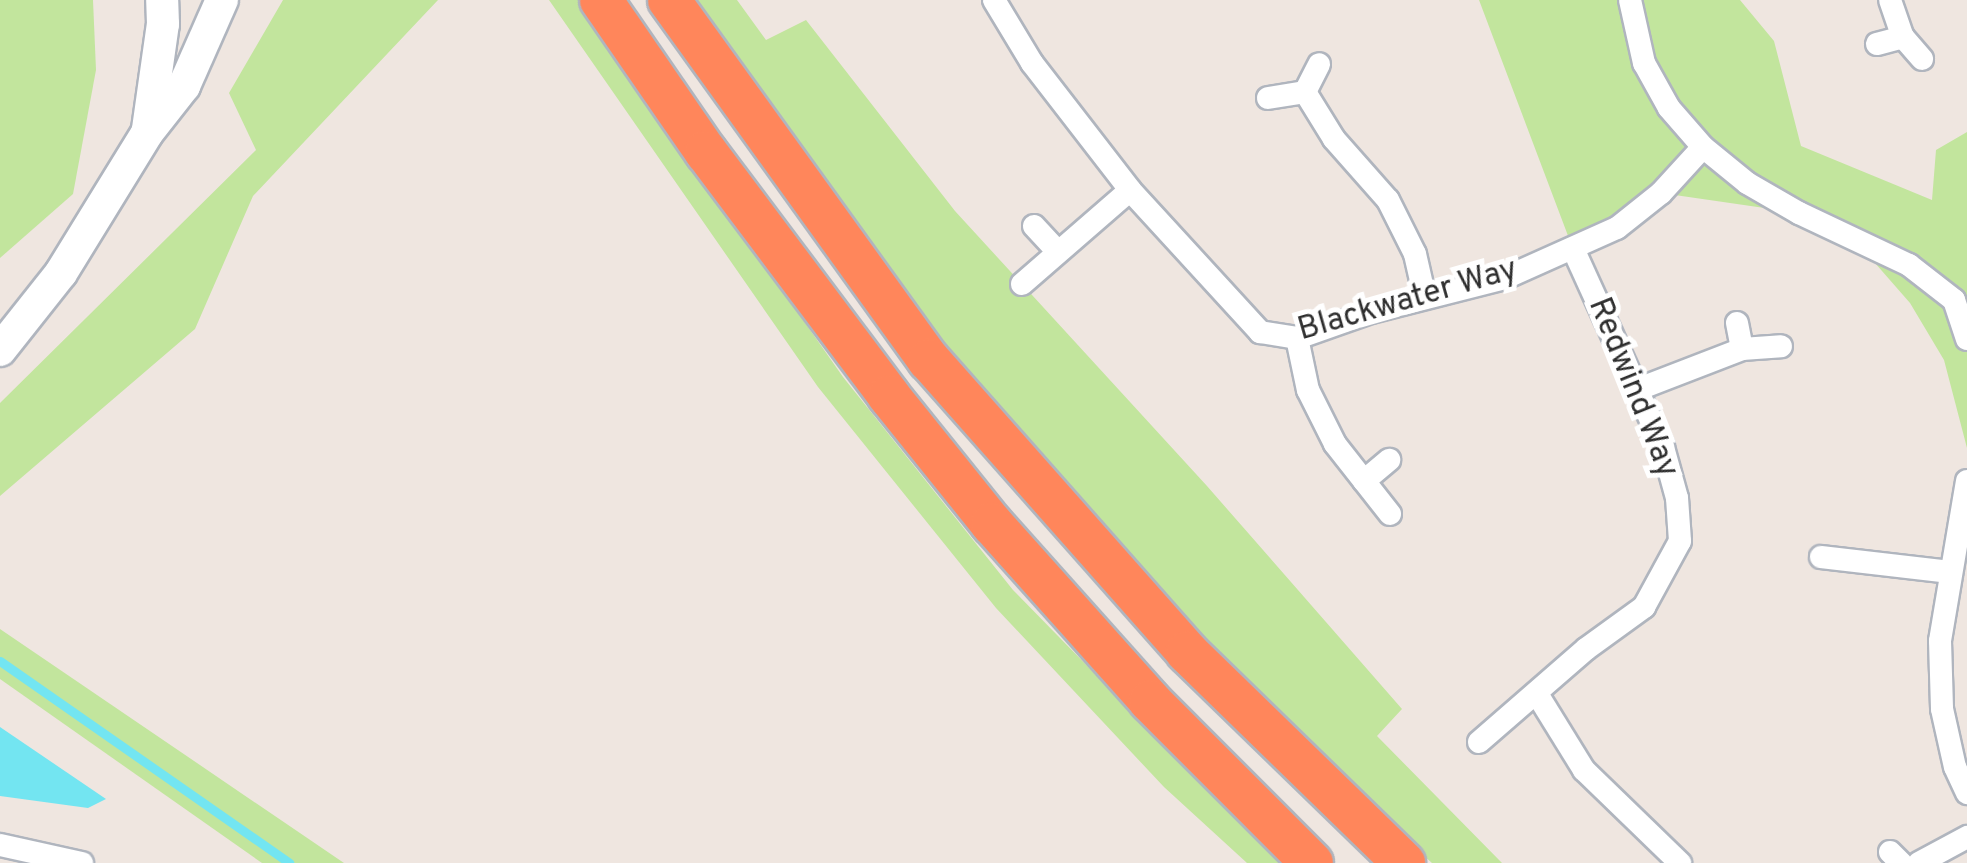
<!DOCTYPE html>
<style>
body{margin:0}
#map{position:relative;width:1967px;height:863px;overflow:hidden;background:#efe6e0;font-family:Overpass,sans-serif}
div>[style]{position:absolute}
.green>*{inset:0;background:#c2e59d}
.water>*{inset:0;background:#73e5f1}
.stream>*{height:9px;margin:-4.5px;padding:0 4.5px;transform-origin:4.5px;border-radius:4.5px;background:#73e5f1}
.roads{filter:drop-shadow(2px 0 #b0b5be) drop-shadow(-2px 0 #b0b5be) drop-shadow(0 2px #b0b5be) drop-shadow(0 -2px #b0b5be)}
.street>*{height:22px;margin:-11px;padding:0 11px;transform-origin:11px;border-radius:11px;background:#fff}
.secondary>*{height:32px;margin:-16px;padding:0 16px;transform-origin:16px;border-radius:16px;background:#fff}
.highway>*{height:42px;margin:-21px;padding:0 21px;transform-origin:21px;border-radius:21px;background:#ff865b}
span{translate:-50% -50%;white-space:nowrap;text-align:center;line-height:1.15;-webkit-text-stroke:10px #fff;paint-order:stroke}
.street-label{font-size:32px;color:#2e2e2e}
</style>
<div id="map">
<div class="green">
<i style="clip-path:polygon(0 0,93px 0,96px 70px,73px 194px,0 258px)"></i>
<i style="clip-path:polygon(283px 0,438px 0,253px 196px,195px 329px,0 496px,0 403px,256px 150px,229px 93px)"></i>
<i style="clip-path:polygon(549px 0,579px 0,843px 377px,1013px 590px,1280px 863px,1247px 863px,1164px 787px,996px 608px,818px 387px)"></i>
<i style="clip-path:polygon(697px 0,737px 0,766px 40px,806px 20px,955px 211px,1207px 486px,1402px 709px,1377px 736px,1502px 863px,1432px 863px,1325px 767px,1105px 542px,934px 331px)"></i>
<i style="clip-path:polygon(1479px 0,1740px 0,1774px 41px,1801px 146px,1932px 200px,1936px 150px,1967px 132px,1967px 448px,1944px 360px,1910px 303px,1854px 239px,1799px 213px,1661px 193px,1573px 249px)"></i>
<i style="clip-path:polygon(0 629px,344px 863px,262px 863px,0 679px)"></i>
</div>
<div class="water">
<i style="clip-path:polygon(0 727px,106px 799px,88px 808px,0 796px)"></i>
</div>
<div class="stream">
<i style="left:0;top:661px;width:353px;rotate:34.9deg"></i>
</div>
<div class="roads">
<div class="street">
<i style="left:994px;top:0;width:74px;rotate:58.9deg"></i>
<i style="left:1032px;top:63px;width:160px;rotate:52.3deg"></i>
<i style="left:1130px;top:190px;width:193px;rotate:47.5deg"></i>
<i style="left:1260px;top:332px;width:37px;rotate:9deg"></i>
<i style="left:1297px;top:338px;width:78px;rotate:-19.4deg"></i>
<i style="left:1371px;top:312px;width:138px;rotate:-14.2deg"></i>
<i style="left:1505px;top:278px;width:123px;rotate:-24.1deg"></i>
<i style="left:1617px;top:228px;width:56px;rotate:-38.5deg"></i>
<i style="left:1661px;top:193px;width:62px;rotate:-47.6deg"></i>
<i style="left:1630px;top:0;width:65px;rotate:77.5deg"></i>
<i style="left:1644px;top:63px;width:51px;rotate:60.9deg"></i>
<i style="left:1669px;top:108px;width:52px;rotate:48.9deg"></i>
<i style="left:1703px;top:147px;width:57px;rotate:39.3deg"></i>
<i style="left:1747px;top:183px;width:60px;rotate:30deg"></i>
<i style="left:1799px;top:213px;width:122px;rotate:25.3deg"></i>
<i style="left:1909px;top:265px;width:57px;rotate:37.9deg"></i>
<i style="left:1954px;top:300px;width:41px;rotate:71.6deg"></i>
<i style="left:1890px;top:0;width:39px;rotate:71deg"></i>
<i style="left:1903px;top:37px;width:29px;rotate:49deg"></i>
<i style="left:1877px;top:44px;width:27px;rotate:-15deg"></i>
<i style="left:1305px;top:92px;width:31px;rotate:-63deg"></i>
<i style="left:1268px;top:98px;width:37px;rotate:-9deg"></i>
<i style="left:1305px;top:92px;width:55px;rotate:58.3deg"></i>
<i style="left:1334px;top:139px;width:81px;rotate:48.5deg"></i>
<i style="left:1388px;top:200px;width:60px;rotate:63.4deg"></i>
<i style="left:1415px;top:254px;width:45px;rotate:77.2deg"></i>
<i style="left:1034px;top:226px;width:33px;rotate:47deg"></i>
<i style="left:1022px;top:284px;width:143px;rotate:-41deg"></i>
<i style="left:1737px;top:323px;width:26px;rotate:79deg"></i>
<i style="left:1297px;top:338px;width:53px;rotate:78.1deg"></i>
<i style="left:1308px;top:390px;width:60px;rotate:63.4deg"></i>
<i style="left:1335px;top:444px;width:89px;rotate:51.8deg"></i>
<i style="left:1636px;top:390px;width:114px;rotate:-21.1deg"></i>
<i style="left:1742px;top:349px;width:39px;rotate:-4deg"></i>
<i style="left:1364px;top:481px;width:33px;rotate:-40deg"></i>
<i style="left:1967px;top:481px;width:162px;rotate:99.6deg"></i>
<i style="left:1940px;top:641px;width:68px;rotate:88.3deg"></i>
<i style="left:1942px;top:709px;width:59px;rotate:77.4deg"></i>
<i style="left:1955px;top:767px;width:29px;rotate:65deg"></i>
<i style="left:1821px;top:557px;width:130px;rotate:6.6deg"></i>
<i style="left:1537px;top:694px;width:89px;rotate:58.3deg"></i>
<i style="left:1584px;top:770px;width:134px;rotate:44.1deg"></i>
<i style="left:1479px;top:742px;width:142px;rotate:-41deg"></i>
<i style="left:1586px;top:649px;width:72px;rotate:-35.9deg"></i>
<i style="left:1644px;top:607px;width:75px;rotate:-61.4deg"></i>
<i style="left:1680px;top:541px;width:43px;rotate:-94deg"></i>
<i style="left:1677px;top:498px;width:53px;rotate:-105.4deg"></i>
<i style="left:1663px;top:447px;width:217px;rotate:-114.4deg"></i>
<i style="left:0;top:845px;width:84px;rotate:12.4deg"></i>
<i style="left:1890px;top:852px;width:16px;rotate:45deg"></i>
<i style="left:1919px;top:863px;width:55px;rotate:-28.4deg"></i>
</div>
<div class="secondary">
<i style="left:148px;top:129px;width:106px;rotate:-81.9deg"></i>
<i style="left:163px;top:24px;width:24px;rotate:-92deg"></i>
<i style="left:0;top:350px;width:98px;rotate:-51.6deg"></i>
<i style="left:61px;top:273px;width:164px;rotate:-58.4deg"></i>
<i style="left:147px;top:133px;width:60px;rotate:-51.8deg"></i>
<i style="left:184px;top:86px;width:94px;rotate:-66.2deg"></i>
</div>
<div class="highway">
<i style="left:601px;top:0;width:185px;rotate:55.4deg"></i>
<i style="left:706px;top:152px;width:305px;rotate:53.1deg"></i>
<i style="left:889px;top:396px;width:164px;rotate:51.2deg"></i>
<i style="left:992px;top:524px;width:237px;rotate:48.2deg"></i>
<i style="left:1150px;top:701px;width:229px;rotate:45deg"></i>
<i style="left:669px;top:0;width:444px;rotate:54.2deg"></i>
<i style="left:929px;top:360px;width:390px;rotate:48.5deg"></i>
<i style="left:1187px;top:652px;width:303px;rotate:44.2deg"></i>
</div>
</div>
<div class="street-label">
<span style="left:1408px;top:301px;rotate:-16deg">Blackwater Way</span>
<span style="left:1632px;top:388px;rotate:68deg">Redwind Way</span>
</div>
</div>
